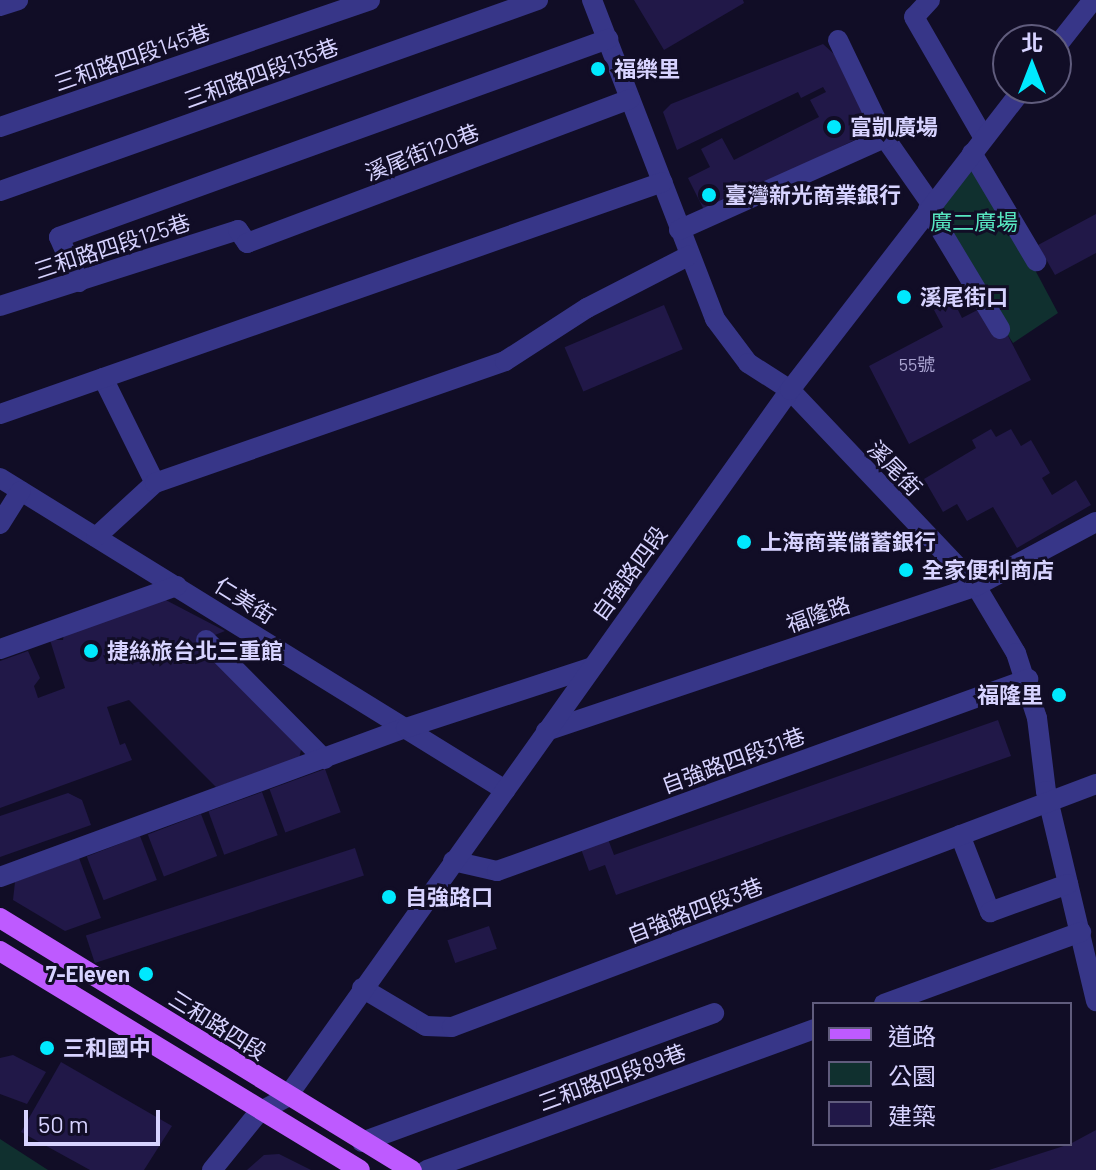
<!DOCTYPE html>
<meta charset="utf-8">
<style>
body{margin:0}
#map{position:relative;width:1096px;height:1170px;overflow:hidden;background:#110d26;font-family:Barlow,"Noto Sans TC",sans-serif}
div>[style]{position:absolute}
.green>*{inset:0;background:#10302f}
.building>*{inset:0;background:#211848;transform-origin:0 0}
.minor>*{height:20px;margin:-10px;padding:0 10px;transform-origin:10px;border-radius:10px;background:#373688}
.major>*{height:20px;margin:-10px;padding:0 10px;transform-origin:10px;border-radius:10px;background:#be5aff}
.dots>*{width:22px;height:22px;translate:-50% -50%;box-sizing:border-box;border:4px solid #110d26;border-radius:50%}
span{translate:-50% -50%;white-space:nowrap;text-align:center;line-height:1.15;-webkit-text-stroke:6px #110d26;paint-order:stroke}
.number-label{font-size:18px;color:#aaa4d1}
.number-label span{-webkit-text-stroke-width:0}
.street-label{font-size:22px;color:#d7d3ff}
.poi-label{font-size:22px;color:#d7d3ff;font-weight:700}
.left{translate:0 -50%;text-align:left}
.right{translate:-100% -50%;text-align:right}
.park-label{font-size:22px;color:#57e6c0}
.legend{position:absolute;left:812px;top:1002px;width:260px;height:144px;box-sizing:border-box;background:#110d26;border:2px solid #605c7d;margin:0;padding:10px 14px;list-style:none;font-size:24px;color:#d7d3ff}
.legend li{display:flex;align-items:center;gap:16px;height:40px}
.legend b{width:40px;border:2px solid #605c7d}
.north{position:absolute;left:992px;top:24px;width:80px;height:80px;box-sizing:border-box;background:#110d26;border:2px solid #605c7d;border-radius:50%;rotate:0deg;font-size:22px;font-weight:700;line-height:32px;text-align:center;color:#d7d3ff}
.north::after{content:'';display:block;margin:auto;width:28px;height:36px;background:#00e9fe;clip-path:polygon(50% 0,100% 100%,50% 72%,0 100%)}
.scale{position:absolute;left:24px;top:1110px;width:136px;height:36px;box-sizing:border-box;border:4px solid #d7d3ff;border-top:0;padding-left:10px;font-size:24px;line-height:28px;white-space:nowrap;color:#d7d3ff;-webkit-text-stroke:6px #110d26;paint-order:stroke}
</style>
<div id="map">
<div class="green">
<i style="clip-path:polygon(977px 161px,1058px 313px,1013px 343px,932px 216px)"></i>
<i style="clip-path:polygon(0 1139px,48px 1170px,0 1170px)"></i>
</div>
<div class="building">
<i style="clip-path:polygon(634px 0,743px 0,744px 3px,664px 50px)"></i>
<i style="clip-path:polygon(823px 44px,834px 54px,870px 128px,867px 134px,705px 212px,688px 178px,710px 167px,701px 149px,722px 138px,734px 160px,819px 117px,810px 100px,826px 92px,823px 87px,801px 98px,798px 92px,677px 150px,663px 112px,671px 104px)"></i>
<i style="clip-path:polygon(1096px 214px,1096px 253px,1055px 275px,1038px 245px)"></i>
<i style="clip-path:polygon(953px 300px,962px 318px,991px 303px,1031px 380px,909px 444px,869px 366px,943px 327px,934px 310px)"></i>
<i style="left:664px;top:305px;width:48px;height:108px;rotate:67deg"></i>
<i style="clip-path:polygon(991px 429px,996px 437px,1011px 429px,1021px 446px,1031px 440px,1050px 473px,1042px 478px,1052px 495px,1076px 480px,1091px 505px,1017px 548px,993px 507px,967px 521px,957px 504px,943px 512px,924px 479px,976px 448px,972px 440px)"></i>
<i style="clip-path:polygon(160px 597px,225px 631px,200px 641px,302px 745px,299px 759px,216px 787px,129px 700px,107px 707px,120px 745px,125px 743px,132px 760px,0 808px,0 661px,28px 651px,40px 678px,34px 686px,38px 698px,65px 688px,50px 640px,63px 640px,64px 632px)"></i>
<i style="clip-path:polygon(998px 720px,1011px 756px,616px 895px,605px 865px,589px 871px,581px 849px,608px 839px,614px 855px)"></i>
<i style="left:325px;top:769px;width:46px;height:59px;rotate:70deg"></i>
<i style="left:262px;top:792px;width:46px;height:57px;rotate:70deg"></i>
<i style="clip-path:polygon(68px 793px,82px 800px,91px 825px,0 857px,0 816px)"></i>
<i style="left:201px;top:814px;width:45px;height:57px;rotate:69deg"></i>
<i style="left:140px;top:836px;width:47px;height:57px;rotate:69deg"></i>
<i style="left:355px;top:848px;width:29px;height:283px;rotate:72deg"></i>
<i style="clip-path:polygon(79px 858px,101px 918px,65px 931px,13px 900px,15px 882px)"></i>
<i style="left:489px;top:926px;width:24px;height:44px;rotate:71deg"></i>
<i style="clip-path:polygon(13px 1055px,46px 1072px,27px 1104px,0 1094px,0 1058px)"></i>
<i style="clip-path:polygon(61px 1062px,172px 1126px,144px 1170px,90px 1170px,21px 1132px)"></i>
<i style="clip-path:polygon(1096px 1130px,1096px 1170px,989px 1170px,1070px 1144px)"></i>
<i style="clip-path:polygon(279px 1154px,311px 1170px,247px 1170px,264px 1155px)"></i>
</div>
<div class="minor">
<i style="left:592px;top:0;width:342px;rotate:68.9deg"></i>
<i style="left:715px;top:319px;width:55px;rotate:53.1deg"></i>
<i style="left:748px;top:363px;width:50px;rotate:32.7deg"></i>
<i style="left:790px;top:390px;width:270px;rotate:46.5deg"></i>
<i style="left:976px;top:586px;width:78px;rotate:59.2deg"></i>
<i style="left:1016px;top:653px;width:68px;rotate:72.1deg"></i>
<i style="left:1037px;top:718px;width:74px;rotate:83deg"></i>
<i style="left:1046px;top:791px;width:216px;rotate:76.6deg"></i>
<i style="left:930px;top:0;width:23px;rotate:133deg"></i>
<i style="left:914px;top:17px;width:140px;rotate:60deg"></i>
<i style="left:0;top:6px;width:19px;rotate:-18deg"></i>
<i style="left:838px;top:40px;width:109px;rotate:64.4deg"></i>
<i style="left:885px;top:138px;width:80px;rotate:55.1deg"></i>
<i style="left:1056px;top:47px;width:60px;rotate:-51.8deg"></i>
<i style="left:0;top:127px;width:391px;rotate:-18.9deg"></i>
<i style="left:972px;top:153px;width:126px;rotate:59.3deg"></i>
<i style="left:0;top:191px;width:571px;rotate:-19.55deg"></i>
<i style="left:928px;top:209px;width:140px;rotate:59deg"></i>
<i style="left:679px;top:230px;width:226px;rotate:-24.1deg"></i>
<i style="left:79px;top:282px;width:49px;rotate:-114deg"></i>
<i style="left:59px;top:237px;width:584px;rotate:-19.83deg"></i>
<i style="left:0;top:306px;width:250px;rotate:-17.7deg"></i>
<i style="left:238px;top:230px;width:16px;rotate:55deg"></i>
<i style="left:247px;top:243px;width:409px;rotate:-20.6deg"></i>
<i style="left:103px;top:378px;width:117px;rotate:63.7deg"></i>
<i style="left:0;top:414px;width:702px;rotate:-19.29deg"></i>
<i style="left:0;top:478px;width:594px;rotate:31.71deg"></i>
<i style="left:0;top:524px;width:39px;rotate:-58deg"></i>
<i style="left:96px;top:537px;width:80px;rotate:-42.5deg"></i>
<i style="left:155px;top:483px;width:371px;rotate:-19.2deg"></i>
<i style="left:505px;top:361px;width:98px;rotate:-32.9deg"></i>
<i style="left:587px;top:308px;width:114px;rotate:-27.2deg"></i>
<i style="left:206px;top:640px;width:168px;rotate:45.2deg"></i>
<i style="left:0;top:649px;width:188px;rotate:-19.6deg"></i>
<i style="left:546px;top:731px;width:454px;rotate:-18.6deg"></i>
<i style="left:976px;top:586px;width:136px;rotate:-28.1deg"></i>
<i style="left:960px;top:835px;width:83px;rotate:68.7deg"></i>
<i style="left:990px;top:912px;width:83px;rotate:-19.7deg"></i>
<i style="left:453px;top:861px;width:45px;rotate:12.8deg"></i>
<i style="left:497px;top:871px;width:565px;rotate:-19.88deg"></i>
<i style="left:0;top:877px;width:432px;rotate:-20.2deg"></i>
<i style="left:406px;top:728px;width:194px;rotate:-18.1deg"></i>
<i style="left:362px;top:988px;width:74px;rotate:30.7deg"></i>
<i style="left:426px;top:1026px;width:26px;rotate:2deg"></i>
<i style="left:452px;top:1027px;width:688px;rotate:-20.67deg"></i>
<i style="left:884px;top:1004px;width:210px;rotate:-20.1deg"></i>
<i style="left:362px;top:1142px;width:375px;rotate:-20.1deg"></i>
<i style="left:212px;top:1170px;width:75px;rotate:-51deg"></i>
<i style="left:259px;top:1112px;width:32px;rotate:-28deg"></i>
<i style="left:287px;top:1097px;width:868px;rotate:-54.57deg"></i>
<i style="left:790px;top:390px;width:381px;rotate:-52.3deg"></i>
<i style="left:427px;top:1170px;width:412px;rotate:-20deg"></i>
</div>
<div class="major">
<i style="left:0;top:918px;width:483px;rotate:31.5deg"></i>
<i style="left:0;top:951px;width:421px;rotate:31.3deg"></i>
</div>
<div class="dots">
<i style="left:598px;top:69px;background:#00e9fe"></i>
<i style="left:834px;top:127px;background:#00e9fe"></i>
<i style="left:709px;top:195px;background:#00e9fe"></i>
<i style="left:904px;top:297px;background:#00e9fe"></i>
<i style="left:744px;top:542px;background:#00e9fe"></i>
<i style="left:906px;top:570px;background:#00e9fe"></i>
<i style="left:91px;top:651px;background:#00e9fe"></i>
<i style="left:1059px;top:695px;background:#00e9fe"></i>
<i style="left:389px;top:897px;background:#00e9fe"></i>
<i style="left:146px;top:974px;background:#00e9fe"></i>
<i style="left:47px;top:1048px;background:#00e9fe"></i>
</div>
<div class="number-label">
<span style="left:917px;top:364px">55號</span>
</div>
<div class="street-label">
<span style="left:132px;top:57px;rotate:-19deg">三和路四段145巷</span>
<span style="left:261px;top:73px;rotate:-20deg">三和路四段135巷</span>
<span style="left:422px;top:152px;rotate:-21deg">溪尾街120巷</span>
<span style="left:112px;top:246px;rotate:-18deg">三和路四段125巷</span>
<span style="left:895px;top:468px;rotate:46deg">溪尾街</span>
<span style="left:629px;top:573px;rotate:-54deg">自強路四段</span>
<span style="left:245px;top:600px;rotate:32deg">仁美街</span>
<span style="left:818px;top:614px;rotate:-19deg">福隆路</span>
<span style="left:733px;top:760px;rotate:-20deg">自強路四段31巷</span>
<span style="left:695px;top:910px;rotate:-21deg">自強路四段3巷</span>
<span style="left:218px;top:1025px;rotate:32deg">三和路四段</span>
<span style="left:612px;top:1077px;rotate:-20deg">三和路四段89巷</span>
</div>
<div class="poi-label">
<span class="left" style="left:614px;top:69px">福樂里</span>
<span class="left" style="left:850px;top:127px">富凱廣場</span>
<span class="left" style="left:725px;top:195px">臺灣新光商業銀行</span>
<span class="left" style="left:920px;top:297px">溪尾街口</span>
<span class="left" style="left:760px;top:542px">上海商業儲蓄銀行</span>
<span class="left" style="left:922px;top:570px">全家便利商店</span>
<span class="left" style="left:107px;top:651px">捷絲旅台北三重館</span>
<span class="right" style="left:1043px;top:695px">福隆里</span>
<span class="left" style="left:405px;top:897px">自強路口</span>
<span class="right" style="left:130px;top:974px">7-Eleven</span>
<span class="left" style="left:63px;top:1048px">三和國中</span>
</div>
<div class="park-label">
<span style="left:974px;top:222px">廣二廣場</span>
</div>
<ul class="legend">
<li><b style="height:10px;background:#be5aff"></b>道路</li>
<li><b style="height:22px;background:#10302f"></b>公園</li>
<li><b style="height:22px;background:#211848"></b>建築</li>
</ul>
<div class="north">北</div>
<div class="scale">50 m</div>
</div>
